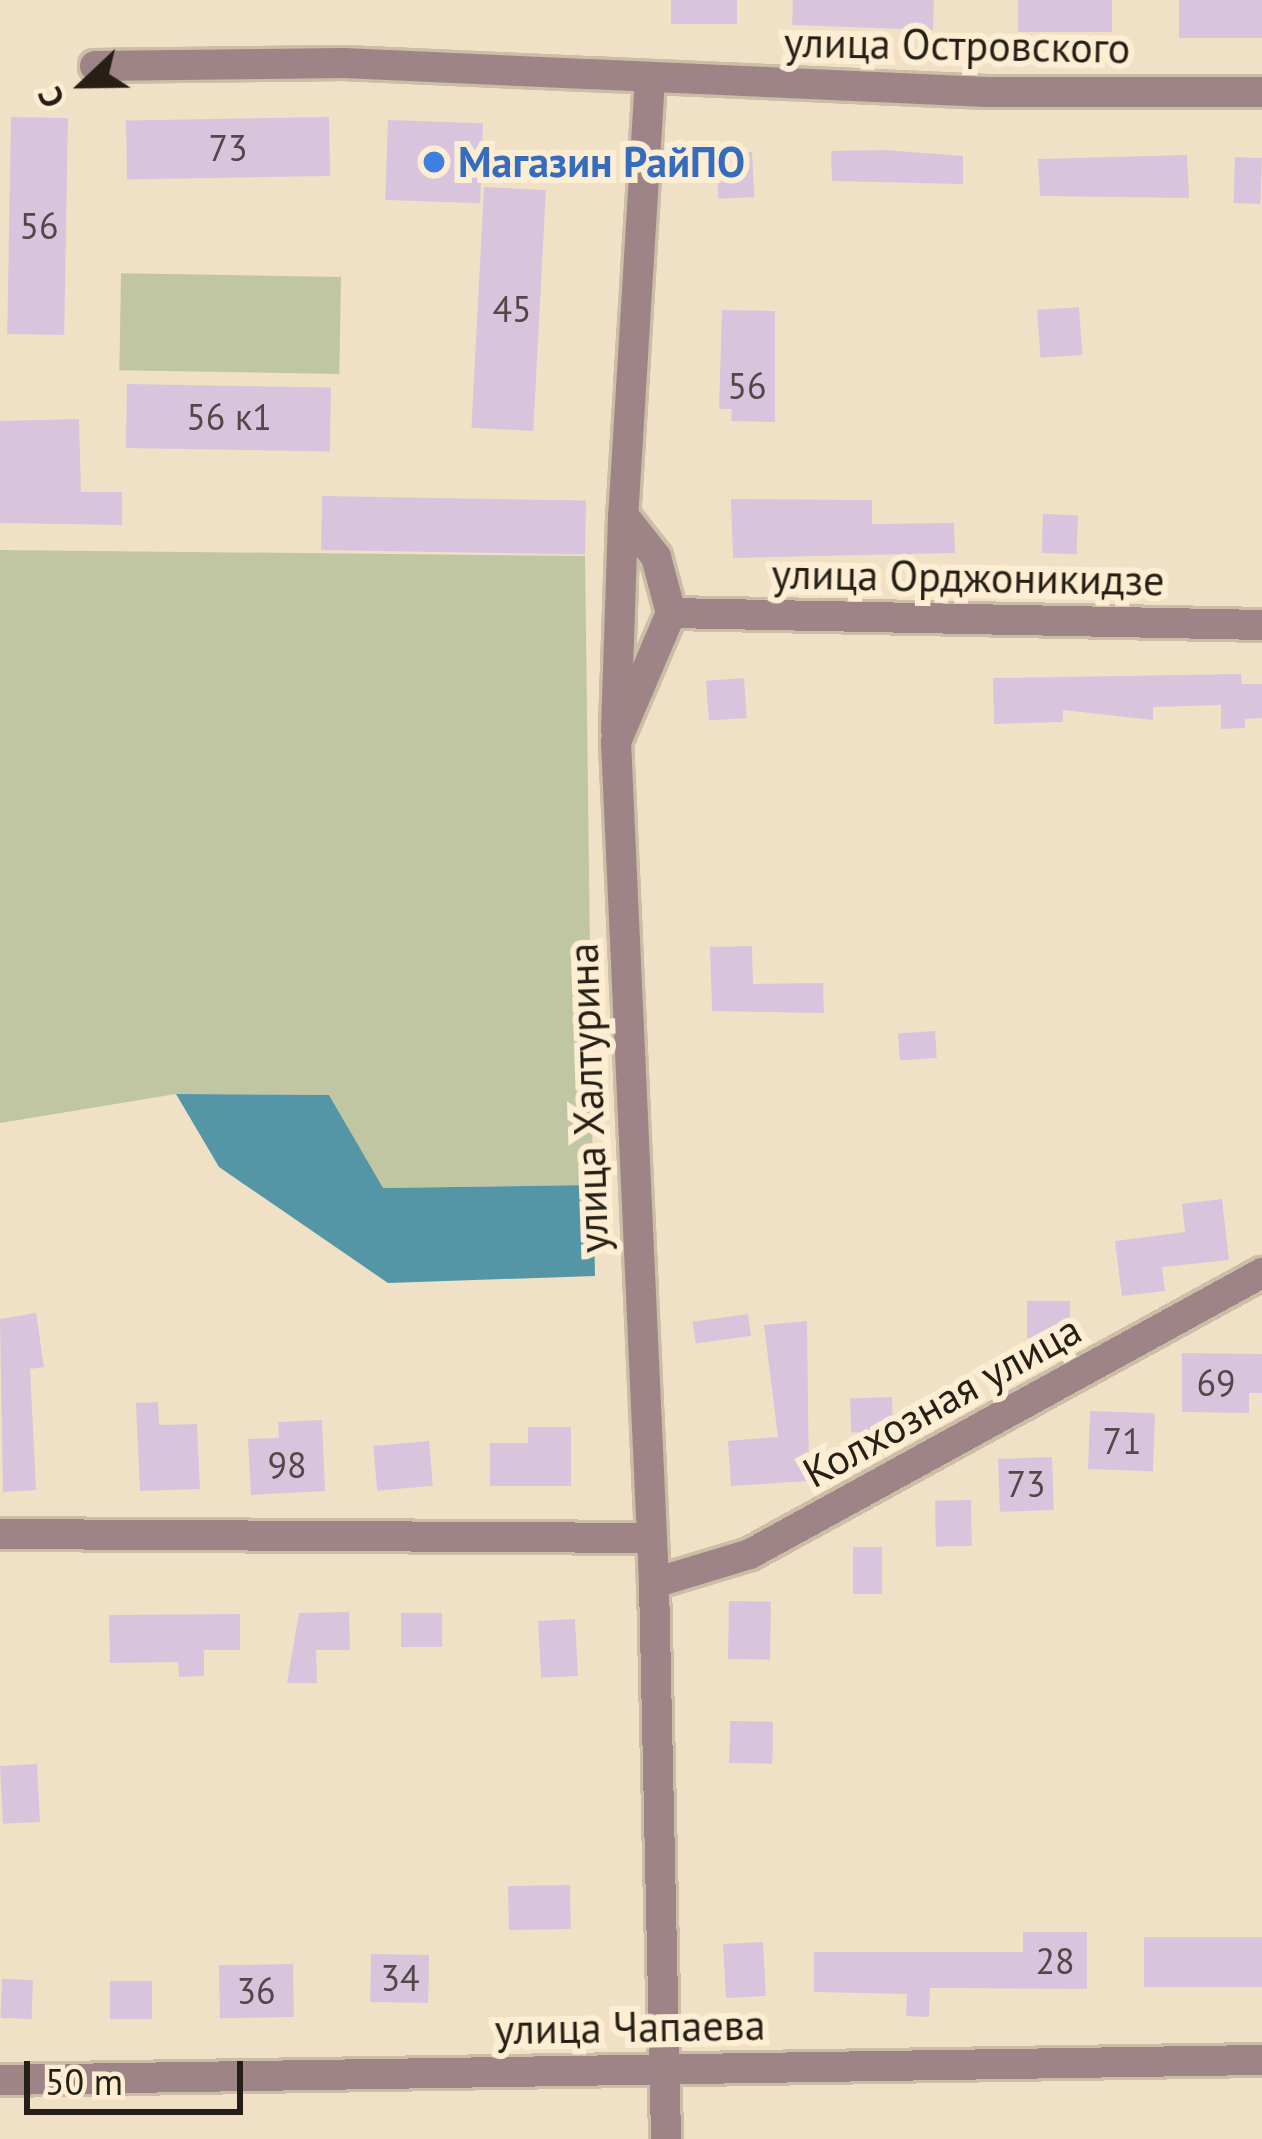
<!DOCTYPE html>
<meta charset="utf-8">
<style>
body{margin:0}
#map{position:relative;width:1262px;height:2139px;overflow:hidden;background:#f0e0c6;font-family:"PT Sans",sans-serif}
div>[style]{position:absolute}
.green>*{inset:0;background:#c0c6a4;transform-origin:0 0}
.water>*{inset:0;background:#5496a6}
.building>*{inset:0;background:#d8c5dd;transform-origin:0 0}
.roads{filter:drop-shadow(3px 0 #cbbda6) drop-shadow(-3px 0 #cbbda6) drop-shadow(0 3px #cbbda6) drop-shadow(0 -3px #cbbda6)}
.minor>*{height:30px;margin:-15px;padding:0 15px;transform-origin:15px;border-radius:15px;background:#9e8486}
.dots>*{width:33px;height:33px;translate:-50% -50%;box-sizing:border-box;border:6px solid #fdeed3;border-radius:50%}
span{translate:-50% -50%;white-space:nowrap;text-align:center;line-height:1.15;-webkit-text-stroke:12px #fdeed3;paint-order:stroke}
.number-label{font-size:36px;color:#524848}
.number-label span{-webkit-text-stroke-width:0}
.street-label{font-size:42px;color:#251f16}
.shop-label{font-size:42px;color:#366cbe;font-weight:700}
.left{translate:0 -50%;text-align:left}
.north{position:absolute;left:24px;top:24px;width:120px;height:120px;-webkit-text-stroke:9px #fdeed3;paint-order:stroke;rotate:248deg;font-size:33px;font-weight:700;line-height:48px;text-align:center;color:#251f16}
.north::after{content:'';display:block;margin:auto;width:42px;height:54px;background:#251f16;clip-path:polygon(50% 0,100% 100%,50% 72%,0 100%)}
.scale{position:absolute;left:24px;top:2061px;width:219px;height:54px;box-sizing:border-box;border:6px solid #251f16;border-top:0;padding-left:15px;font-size:36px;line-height:42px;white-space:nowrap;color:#251f16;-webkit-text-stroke:9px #fdeed3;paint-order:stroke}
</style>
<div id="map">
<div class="green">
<i style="left:341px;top:277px;width:97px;height:220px;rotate:91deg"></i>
<i style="clip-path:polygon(0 550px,585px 556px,593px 1185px,382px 1188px,329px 1095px,176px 1094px,0 1123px)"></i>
</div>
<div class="water">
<i style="clip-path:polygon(176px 1094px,329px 1095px,383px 1188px,593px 1185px,595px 1276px,388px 1283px,219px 1167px)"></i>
</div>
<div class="building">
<i style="left:671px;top:0;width:66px;height:24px"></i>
<i style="clip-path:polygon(793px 0,934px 0,933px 30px,792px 25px)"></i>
<i style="left:1018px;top:0;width:94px;height:32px"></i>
<i style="left:1179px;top:0;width:83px;height:38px"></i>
<i style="left:11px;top:117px;width:57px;height:217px;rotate:1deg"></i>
<i style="left:329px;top:117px;width:59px;height:203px;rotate:89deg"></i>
<i style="left:388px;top:120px;width:95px;height:80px;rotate:2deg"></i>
<i style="clip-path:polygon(885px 150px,963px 156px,963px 184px,832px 181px,831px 151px)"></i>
<i style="left:752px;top:152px;width:45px;height:36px;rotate:87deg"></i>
<i style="clip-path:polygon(1187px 155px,1189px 198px,1040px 196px,1038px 159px)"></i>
<i style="left:1235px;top:157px;width:27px;height:46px;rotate:2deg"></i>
<i style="left:484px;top:187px;width:62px;height:241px;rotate:3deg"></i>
<i style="left:1079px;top:307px;width:48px;height:42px;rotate:86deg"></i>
<i style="clip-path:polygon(722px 310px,775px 311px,775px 422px,731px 421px,732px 409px,719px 409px)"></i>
<i style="left:127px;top:384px;width:204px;height:64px;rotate:1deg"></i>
<i style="clip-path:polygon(79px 419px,81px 492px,122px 492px,122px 525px,0 523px,0 421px)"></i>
<i style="left:322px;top:496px;width:264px;height:54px;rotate:1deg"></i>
<i style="clip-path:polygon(731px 499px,872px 500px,872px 524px,954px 523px,955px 553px,733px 558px)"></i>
<i style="left:1043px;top:514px;width:35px;height:39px;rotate:2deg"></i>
<i style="clip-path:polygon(1241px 674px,1242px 684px,1262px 684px,1262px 718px,1245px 719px,1245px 728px,1221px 729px,1221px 705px,1153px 707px,1153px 720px,1063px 710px,1063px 722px,994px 724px,993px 678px)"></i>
<i style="left:744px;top:678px;width:40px;height:38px;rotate:86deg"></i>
<i style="clip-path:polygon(752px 946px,753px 984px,823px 983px,824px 1013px,712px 1011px,710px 947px)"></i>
<i style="left:935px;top:1031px;width:27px;height:37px;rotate:86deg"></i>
<i style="clip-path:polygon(1222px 1199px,1229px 1260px,1162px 1267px,1165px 1291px,1122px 1296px,1115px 1241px,1185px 1232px,1182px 1204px)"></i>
<i style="left:1027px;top:1301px;width:43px;height:37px"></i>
<i style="clip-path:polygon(36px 1313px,44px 1367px,30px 1369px,36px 1490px,3px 1492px,0 1319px)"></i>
<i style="left:748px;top:1314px;width:22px;height:56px;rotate:82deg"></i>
<i style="clip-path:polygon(807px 1321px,809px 1481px,731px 1486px,728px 1441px,778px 1437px,764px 1325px)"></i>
<i style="clip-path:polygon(1182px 1353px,1262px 1354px,1262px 1393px,1249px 1393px,1249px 1413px,1182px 1412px)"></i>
<i style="left:892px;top:1397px;width:34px;height:42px;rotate:88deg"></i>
<i style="clip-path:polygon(158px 1402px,159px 1425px,197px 1424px,200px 1489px,140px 1491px,136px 1403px)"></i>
<i style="left:1090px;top:1411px;width:65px;height:58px;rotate:2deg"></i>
<i style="clip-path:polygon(322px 1420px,325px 1491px,251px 1495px,248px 1439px,279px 1438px,278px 1422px)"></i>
<i style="clip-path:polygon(528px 1427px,571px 1427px,571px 1486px,490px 1486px,490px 1443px,528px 1443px)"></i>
<i style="left:429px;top:1441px;width:45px;height:56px;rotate:85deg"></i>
<i style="left:1052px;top:1457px;width:53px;height:54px;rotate:88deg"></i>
<i style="left:971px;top:1500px;width:46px;height:36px;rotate:89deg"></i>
<i style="left:882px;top:1547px;width:47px;height:29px;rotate:90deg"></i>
<i style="left:729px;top:1601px;width:42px;height:58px;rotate:1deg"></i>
<i style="clip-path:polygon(349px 1612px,350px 1650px,316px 1650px,317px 1683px,287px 1683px,299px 1613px)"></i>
<i style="left:401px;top:1613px;width:41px;height:34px"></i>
<i style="clip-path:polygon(240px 1614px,240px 1650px,204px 1650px,204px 1676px,179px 1677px,178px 1662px,110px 1663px,109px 1615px)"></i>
<i style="left:575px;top:1619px;width:57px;height:37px;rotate:87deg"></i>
<i style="left:730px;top:1721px;width:43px;height:42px;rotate:1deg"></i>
<i style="left:37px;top:1764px;width:58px;height:37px;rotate:87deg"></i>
<i style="left:570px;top:1885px;width:44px;height:62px;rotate:89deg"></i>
<i style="clip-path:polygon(1023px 1932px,1087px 1932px,1087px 1989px,930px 1988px,929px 2017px,906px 2016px,907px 1994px,814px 1992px,814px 1952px,1023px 1952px)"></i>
<i style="left:1144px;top:1937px;width:118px;height:50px"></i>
<i style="left:763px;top:1942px;width:54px;height:40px;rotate:87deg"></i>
<i style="left:371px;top:1954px;width:58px;height:48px;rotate:1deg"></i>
<i style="left:293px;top:1964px;width:53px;height:74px;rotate:89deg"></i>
<i style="left:2px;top:1979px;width:31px;height:39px;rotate:2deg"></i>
<i style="left:110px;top:1981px;width:42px;height:38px"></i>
</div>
<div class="roads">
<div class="minor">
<i style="left:95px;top:66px;width:249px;rotate:-0.7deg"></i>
<i style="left:344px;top:63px;width:643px;rotate:2.59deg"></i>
<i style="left:986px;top:92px;width:276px"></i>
<i style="left:650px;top:78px;width:438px;rotate:93.5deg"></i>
<i style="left:623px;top:515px;width:53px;rotate:51.8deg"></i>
<i style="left:656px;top:557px;width:58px;rotate:75deg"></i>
<i style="left:671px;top:613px;width:140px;rotate:113.1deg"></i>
<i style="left:616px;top:742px;width:842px;rotate:87.41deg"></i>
<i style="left:654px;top:1583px;width:556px;rotate:88.76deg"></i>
<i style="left:671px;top:613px;width:591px;rotate:1.16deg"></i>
<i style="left:616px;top:730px;width:215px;rotate:-88.1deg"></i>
<i style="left:0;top:1534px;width:647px;rotate:0.35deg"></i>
<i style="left:654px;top:1583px;width:100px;rotate:-16.8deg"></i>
<i style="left:750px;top:1554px;width:584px;rotate:-28.76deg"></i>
<i style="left:0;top:2080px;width:1262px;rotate:-0.91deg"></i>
</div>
</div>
<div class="dots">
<i style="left:434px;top:162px;background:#3f7fe0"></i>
</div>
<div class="number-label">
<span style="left:228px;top:148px">73</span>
<span style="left:39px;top:226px">56</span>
<span style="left:512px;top:309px">45</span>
<span style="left:747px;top:386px">56</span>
<span style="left:229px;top:417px">56 к1</span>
<span style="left:1216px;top:1383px">69</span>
<span style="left:1122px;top:1441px">71</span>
<span style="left:287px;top:1465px">98</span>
<span style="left:1026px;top:1484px">73</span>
<span style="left:1055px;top:1961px">28</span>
<span style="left:400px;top:1978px">34</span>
<span style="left:256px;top:1991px">36</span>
</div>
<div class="street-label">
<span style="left:957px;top:45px;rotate:1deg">улица Островского</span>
<span style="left:968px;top:577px;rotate:1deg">улица Орджоникидзе</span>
<span style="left:588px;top:1098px;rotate:-92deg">улица Халтурина</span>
<span style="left:942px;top:1401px;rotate:-29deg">Колхозная улица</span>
<span style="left:630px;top:2027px;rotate:-1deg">улица Чапаева</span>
</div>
<div class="shop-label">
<span class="left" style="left:458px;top:162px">Магазин РайПО</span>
</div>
<div class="north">С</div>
<div class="scale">50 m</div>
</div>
